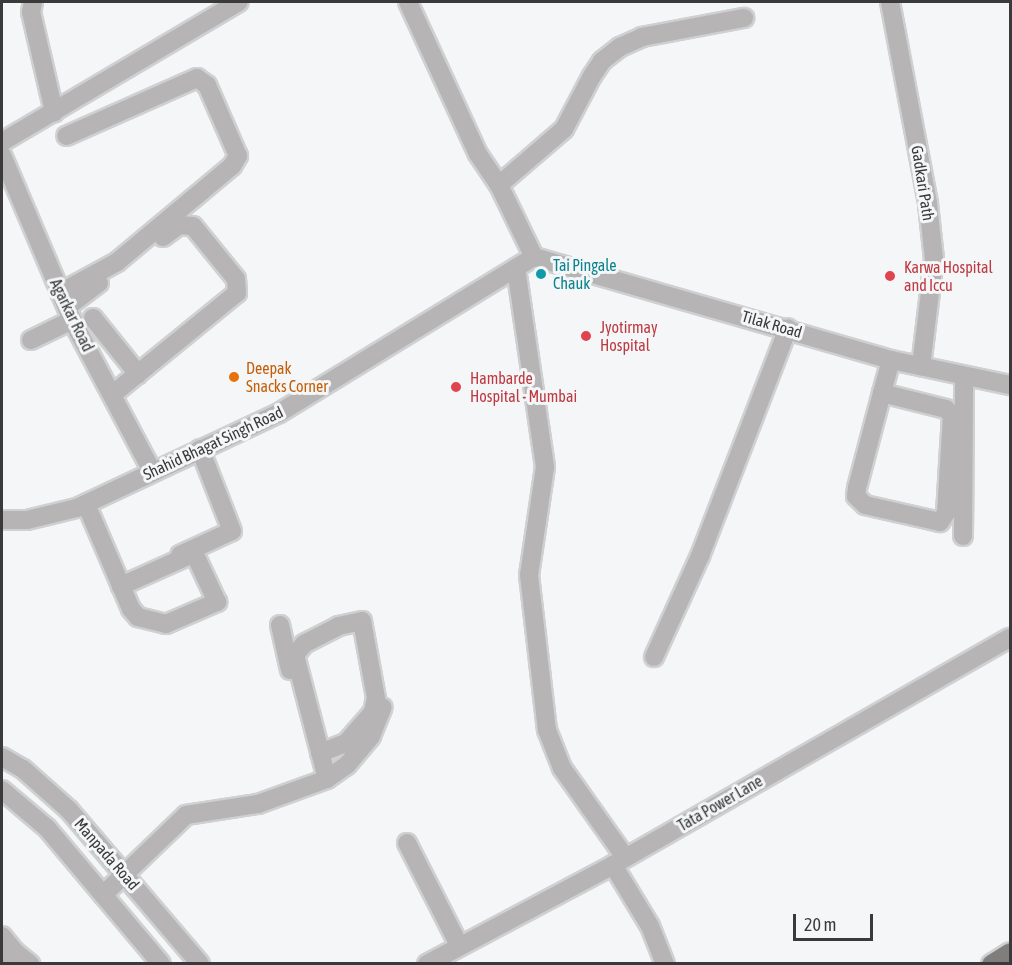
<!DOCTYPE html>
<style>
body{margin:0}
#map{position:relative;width:1012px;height:965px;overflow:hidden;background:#f4f6f8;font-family:"Asap Condensed",sans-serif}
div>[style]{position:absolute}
.roads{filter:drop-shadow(2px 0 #cfd0d2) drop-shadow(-2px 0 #cfd0d2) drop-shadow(0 2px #cfd0d2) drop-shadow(0 -2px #cfd0d2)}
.minor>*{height:18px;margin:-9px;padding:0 9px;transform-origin:9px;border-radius:9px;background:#b6b4b4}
.major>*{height:18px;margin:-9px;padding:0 9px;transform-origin:9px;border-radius:9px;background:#807e7d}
.dots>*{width:16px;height:16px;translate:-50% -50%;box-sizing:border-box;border:3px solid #f4f6f8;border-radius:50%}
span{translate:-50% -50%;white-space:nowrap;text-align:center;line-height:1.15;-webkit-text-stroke:6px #f4f6f8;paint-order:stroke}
.street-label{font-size:16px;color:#3a3a3b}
.culture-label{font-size:16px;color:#0d838f}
.left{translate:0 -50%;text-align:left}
.health-label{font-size:16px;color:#be3a42}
.food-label{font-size:16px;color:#c56008}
.frame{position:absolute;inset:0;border:3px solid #3a3a3b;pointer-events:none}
.scale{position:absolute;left:793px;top:914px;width:80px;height:27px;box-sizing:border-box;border:3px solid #3a3a3b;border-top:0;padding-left:8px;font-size:18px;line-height:21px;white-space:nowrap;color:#3a3a3b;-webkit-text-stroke:4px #f4f6f8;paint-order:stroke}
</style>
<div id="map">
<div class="roads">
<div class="minor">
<i style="left:33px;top:2px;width:10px;rotate:101deg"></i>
<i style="left:31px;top:12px;width:103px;rotate:77deg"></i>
<i style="left:408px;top:2px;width:167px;rotate:65.3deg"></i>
<i style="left:478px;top:154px;width:37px;rotate:56deg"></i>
<i style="left:499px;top:185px;width:80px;rotate:64.1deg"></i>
<i style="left:890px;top:2px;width:206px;rotate:79.3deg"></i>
<i style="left:928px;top:204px;width:55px;rotate:83.8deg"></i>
<i style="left:934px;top:259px;width:108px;rotate:96.9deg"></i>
<i style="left:2px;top:142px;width:275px;rotate:-30.6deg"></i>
<i style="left:2px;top:155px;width:179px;rotate:67deg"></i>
<i style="left:72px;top:320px;width:171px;rotate:62.1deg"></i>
<i style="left:499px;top:185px;width:86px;rotate:-40.7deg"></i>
<i style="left:564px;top:129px;width:60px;rotate:-62.2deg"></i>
<i style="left:592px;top:76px;width:18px;rotate:-56deg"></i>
<i style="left:602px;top:61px;width:23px;rotate:-38deg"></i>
<i style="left:620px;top:47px;width:24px;rotate:-24deg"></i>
<i style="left:642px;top:37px;width:104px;rotate:-10.6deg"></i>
<i style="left:534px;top:257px;width:372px;rotate:16.1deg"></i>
<i style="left:891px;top:360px;width:122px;rotate:11.9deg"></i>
<i style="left:516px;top:268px;width:201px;rotate:81.7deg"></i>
<i style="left:545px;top:467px;width:109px;rotate:98.4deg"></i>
<i style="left:529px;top:575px;width:156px;rotate:83.4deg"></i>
<i style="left:547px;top:730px;width:41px;rotate:68.5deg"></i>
<i style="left:562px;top:768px;width:109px;rotate:54.7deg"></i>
<i style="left:60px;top:293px;width:65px;rotate:-28.5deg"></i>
<i style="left:117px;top:262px;width:150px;rotate:-39.9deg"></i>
<i style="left:232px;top:166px;width:12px;rotate:-59deg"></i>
<i style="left:238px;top:156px;width:77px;rotate:-113.6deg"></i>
<i style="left:207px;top:85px;width:12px;rotate:-145deg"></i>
<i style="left:197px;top:78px;width:143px;rotate:156.1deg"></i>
<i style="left:67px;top:307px;width:40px;rotate:-37deg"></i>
<i style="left:93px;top:318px;width:72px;rotate:51.2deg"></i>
<i style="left:31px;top:340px;width:46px;rotate:-26deg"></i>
<i style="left:882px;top:393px;width:66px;rotate:14deg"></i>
<i style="left:946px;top:409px;width:8px;rotate:45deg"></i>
<i style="left:952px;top:415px;width:98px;rotate:93.5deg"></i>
<i style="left:946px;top:513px;width:11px;rotate:124deg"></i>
<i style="left:940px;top:522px;width:77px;rotate:-167.2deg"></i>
<i style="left:865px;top:505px;width:13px;rotate:-135deg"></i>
<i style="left:856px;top:496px;width:8px;rotate:-83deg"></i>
<i style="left:857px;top:488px;width:98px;rotate:-75.3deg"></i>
<i style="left:882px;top:393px;width:34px;rotate:-75deg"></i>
<i style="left:113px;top:394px;width:160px;rotate:-39.2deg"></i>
<i style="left:237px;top:293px;width:14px;rotate:-94deg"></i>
<i style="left:236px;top:279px;width:68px;rotate:-129.1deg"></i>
<i style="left:193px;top:226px;width:14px;rotate:-176deg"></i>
<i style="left:179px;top:225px;width:20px;rotate:143deg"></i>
<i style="left:86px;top:504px;width:114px;rotate:66.8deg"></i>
<i style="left:131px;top:609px;width:11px;rotate:49deg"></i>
<i style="left:138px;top:617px;width:29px;rotate:14deg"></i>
<i style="left:166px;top:624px;width:56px;rotate:-23.3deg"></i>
<i style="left:217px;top:602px;width:50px;rotate:-115deg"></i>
<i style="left:196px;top:557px;width:6px;rotate:-162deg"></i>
<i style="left:190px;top:555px;width:76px;rotate:155.8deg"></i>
<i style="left:2px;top:520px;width:25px"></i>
<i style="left:27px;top:520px;width:51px;rotate:-13.5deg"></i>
<i style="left:77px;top:508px;width:223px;rotate:-25.2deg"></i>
<i style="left:279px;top:413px;width:299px;rotate:-31.5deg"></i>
<i style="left:963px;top:536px;width:159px;rotate:-89.6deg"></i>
<i style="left:180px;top:555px;width:57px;rotate:-24.8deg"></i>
<i style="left:232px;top:531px;width:88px;rotate:-111.3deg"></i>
<i style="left:280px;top:625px;width:46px;rotate:77.5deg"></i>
<i style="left:654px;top:657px;width:111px;rotate:-65.5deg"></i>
<i style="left:700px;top:556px;width:244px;rotate:-68.9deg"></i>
<i style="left:320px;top:753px;width:28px;rotate:-21deg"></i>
<i style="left:346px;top:743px;width:41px;rotate:-48.9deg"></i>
<i style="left:373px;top:712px;width:14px;rotate:-78deg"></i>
<i style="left:376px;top:698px;width:78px;rotate:-100.3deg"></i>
<i style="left:362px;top:621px;width:24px;rotate:168deg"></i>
<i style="left:339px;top:626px;width:39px;rotate:153deg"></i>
<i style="left:304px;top:644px;width:14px;rotate:129deg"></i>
<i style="left:295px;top:655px;width:128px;rotate:75.5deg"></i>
<i style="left:2px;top:757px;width:24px;rotate:30deg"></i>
<i style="left:23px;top:769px;width:62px;rotate:41.7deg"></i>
<i style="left:69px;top:810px;width:202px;rotate:49.6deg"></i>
<i style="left:2px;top:790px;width:59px;rotate:40.2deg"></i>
<i style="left:47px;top:828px;width:177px;rotate:50deg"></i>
<i style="left:407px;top:843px;width:114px;rotate:63deg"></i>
<i style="left:613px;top:865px;width:71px;rotate:58.8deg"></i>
<i style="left:650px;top:926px;width:41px;rotate:68.5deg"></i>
<i style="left:103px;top:895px;width:115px;rotate:-43.9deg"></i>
<i style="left:186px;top:815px;width:73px;rotate:-8.7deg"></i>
<i style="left:258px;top:804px;width:73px;rotate:-19.9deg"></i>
<i style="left:327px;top:779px;width:24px;rotate:-35deg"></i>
<i style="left:347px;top:765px;width:38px;rotate:-50deg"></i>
<i style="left:371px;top:736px;width:31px;rotate:-68deg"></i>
<i style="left:2px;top:936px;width:19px;rotate:51deg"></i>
<i style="left:2px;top:962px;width:16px;rotate:-43deg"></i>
<i style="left:14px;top:951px;width:21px;rotate:39deg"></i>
<i style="left:427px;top:964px;width:211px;rotate:-28deg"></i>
<i style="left:613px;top:865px;width:457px;rotate:-29.8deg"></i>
</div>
<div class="major">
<i style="left:991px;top:964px;width:22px;rotate:-32deg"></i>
</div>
</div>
<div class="dots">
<i style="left:541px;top:274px;background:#0f9aa8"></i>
<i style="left:890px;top:276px;background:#e0444e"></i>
<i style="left:586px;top:336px;background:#e0444e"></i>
<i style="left:234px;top:377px;background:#e8710a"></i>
<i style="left:456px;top:387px;background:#e0444e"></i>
</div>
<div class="street-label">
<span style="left:923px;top:183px;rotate:81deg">Gadkari Path</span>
<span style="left:72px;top:315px;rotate:64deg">Agarkar Road</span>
<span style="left:772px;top:324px;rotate:16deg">Tilak Road</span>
<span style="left:213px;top:443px;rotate:-25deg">Shahid Bhagat Singh Road</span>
<span style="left:720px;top:803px;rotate:-30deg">Tata Power Lane</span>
<span style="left:107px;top:854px;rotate:49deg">Manpada Road</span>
</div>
<div class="culture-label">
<span class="left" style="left:553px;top:274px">Tai Pingale<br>Chauk</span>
</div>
<div class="health-label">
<span class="left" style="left:904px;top:276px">Karwa Hospital<br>and Iccu</span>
<span class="left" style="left:600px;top:336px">Jyotirmay<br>Hospital</span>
<span class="left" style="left:470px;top:387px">Hambarde<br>Hospital - Mumbai</span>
</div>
<div class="food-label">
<span class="left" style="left:246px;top:377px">Deepak<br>Snacks Corner</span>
</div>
<div class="frame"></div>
<div class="scale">20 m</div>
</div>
